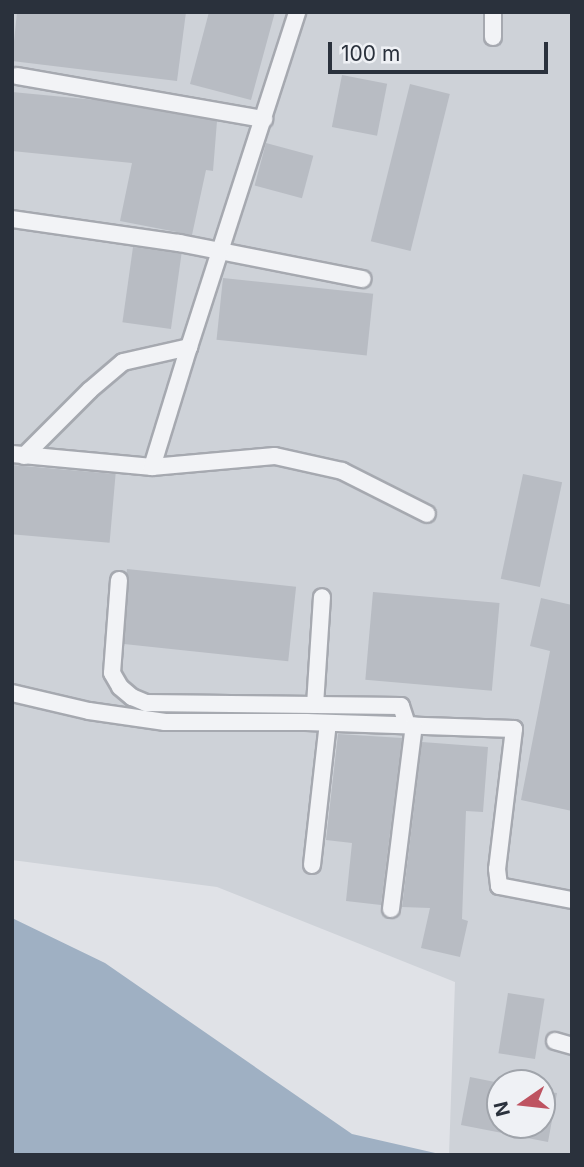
<!DOCTYPE html>
<style>
body{margin:0}
#map{position:relative;width:584px;height:1167px;overflow:hidden;background:#e0e2e7;font-family:Inter,sans-serif}
div>[style]{position:absolute}
.built>*{inset:0;background:#ced2d8}
.water>*{inset:0;background:#9fb0c3}
.building>*{inset:0;background:#b8bcc3;transform-origin:0 0}
.roads{filter:drop-shadow(2px 0 #a6a9b0) drop-shadow(-2px 0 #a6a9b0) drop-shadow(0 2px #a6a9b0) drop-shadow(0 -2px #a6a9b0)}
.minor>*{height:16px;margin:-8px;padding:0 8px;transform-origin:8px;border-radius:8px;background:#f2f3f6}
span{translate:-50% -50%;white-space:nowrap;text-align:center;line-height:1.15;-webkit-text-stroke:7px #eff1f5;paint-order:stroke}
.frame{position:absolute;inset:0;border:14px solid #2a313c;pointer-events:none}
.north{position:absolute;left:486px;top:1069px;width:70px;height:70px;box-sizing:border-box;background:#eff1f5;border:2px solid #a0a4ab;border-radius:50%;rotate:256deg;font-size:19px;font-weight:700;line-height:28px;text-align:center;color:#2a313c}
.north::after{content:'';display:block;margin:auto;width:24px;height:32px;background:#be5361;clip-path:polygon(50% 0,100% 100%,50% 72%,0 100%)}
.scale{position:absolute;left:328px;top:42px;width:220px;height:32px;box-sizing:border-box;border:4px solid #2a313c;border-top:0;padding-left:9px;font-size:21px;line-height:24px;white-space:nowrap;color:#2a313c;-webkit-text-stroke:5px #eff1f5;paint-order:stroke}
</style>
<div id="map">
<div class="built">
<i style="clip-path:polygon(evenodd,12px 12px,572px 12px,572px 1155px,449px 1155px,455px 982px,217px 887px,12px 860px,12px 12px,500px 1083px,542px 1083px,542px 1125px,500px 1125px,500px 1083px)"></i>
</div>
<div class="water">
<i style="clip-path:polygon(12px 918px,105px 963px,352px 1134px,444px 1155px,12px 1155px)"></i>
</div>
<div class="building">
<i style="clip-path:polygon(17px 12px,186px 12px,177px 81px,12px 61px)"></i>
<i style="clip-path:polygon(209px 12px,275px 12px,251px 100px,190px 84px)"></i>
<i style="left:342px;top:75px;width:46px;height:53px;rotate:11deg"></i>
<i style="left:410px;top:84px;width:41px;height:162px;rotate:14deg"></i>
<i style="clip-path:polygon(12px 92px,96px 100px,217px 121px,213px 171px,206px 170px,192px 235px,120px 221px,132px 163px,12px 151px)"></i>
<i style="left:266px;top:143px;width:49px;height:44px;rotate:15deg"></i>
<i style="left:133px;top:247px;width:49px;height:76px;rotate:8deg"></i>
<i style="left:223px;top:278px;width:151px;height:62px;rotate:6deg"></i>
<i style="left:12px;top:465px;width:104px;height:69px;rotate:5deg"></i>
<i style="left:523px;top:474px;width:40px;height:107px;rotate:12deg"></i>
<i style="left:127px;top:569px;width:170px;height:75px;rotate:6deg"></i>
<i style="left:373px;top:592px;width:127px;height:88px;rotate:5deg"></i>
<i style="clip-path:polygon(541px 598px,572px 605px,572px 811px,521px 800px,550px 651px,530px 646px)"></i>
<i style="clip-path:polygon(338px 734px,402px 738px,381px 905px,346px 901px,352px 843px,326px 840px)"></i>
<i style="clip-path:polygon(422px 742px,488px 747px,483px 812px,466px 811px,462px 919px,468px 921px,460px 957px,421px 948px,430px 908px,402px 907px)"></i>
<i style="left:508px;top:993px;width:37px;height:61px;rotate:9deg"></i>
<i style="clip-path:polygon(470px 1077px,500px 1083px,500px 1125px,542px 1125px,542px 1091px,557px 1093px,548px 1142px,461px 1125px)"></i>
</div>
<div class="roads">
<div class="minor">
<i style="left:493px;top:12px;width:25px;rotate:90deg"></i>
<i style="left:17px;top:76px;width:251px;rotate:9.9deg"></i>
<i style="left:12px;top:219px;width:169px;rotate:8.2deg"></i>
<i style="left:179px;top:243px;width:187px;rotate:11.1deg"></i>
<i style="left:12px;top:454px;width:141px;rotate:5.3deg"></i>
<i style="left:152px;top:467px;width:123px;rotate:-5.1deg"></i>
<i style="left:275px;top:456px;width:69px;rotate:12.6deg"></i>
<i style="left:342px;top:471px;width:95px;rotate:26.8deg"></i>
<i style="left:24px;top:456px;width:93px;rotate:-45deg"></i>
<i style="left:90px;top:390px;width:43px;rotate:-40.3deg"></i>
<i style="left:123px;top:362px;width:68px;rotate:-12.8deg"></i>
<i style="left:189px;top:347px;width:352px;rotate:-72.1deg"></i>
<i style="left:152px;top:467px;width:126px;rotate:-72.9deg"></i>
<i style="left:119px;top:580px;width:93px;rotate:94.3deg"></i>
<i style="left:112px;top:673px;width:16px;rotate:60deg"></i>
<i style="left:120px;top:687px;width:16px;rotate:40deg"></i>
<i style="left:132px;top:697px;width:15px;rotate:23deg"></i>
<i style="left:146px;top:703px;width:255px;rotate:0.7deg"></i>
<i style="left:401px;top:706px;width:20px;rotate:72deg"></i>
<i style="left:12px;top:693px;width:79px;rotate:13.2deg"></i>
<i style="left:89px;top:711px;width:77px;rotate:8.2deg"></i>
<i style="left:165px;top:722px;width:141px"></i>
<i style="left:306px;top:722px;width:208px;rotate:1.9deg"></i>
<i style="left:514px;top:729px;width:141px;rotate:96.9deg"></i>
<i style="left:497px;top:869px;width:17px;rotate:83deg"></i>
<i style="left:499px;top:886px;width:74px;rotate:10.9deg"></i>
<i style="left:315px;top:705px;width:108px;rotate:-86.3deg"></i>
<i style="left:312px;top:865px;width:143px;rotate:-83.6deg"></i>
<i style="left:391px;top:909px;width:185px;rotate:-82.9deg"></i>
<i style="left:555px;top:1041px;width:18px;rotate:16deg"></i>
</div>
</div>
<div class="frame"></div>
<div class="north">N</div>
<div class="scale">100 m</div>
</div>
